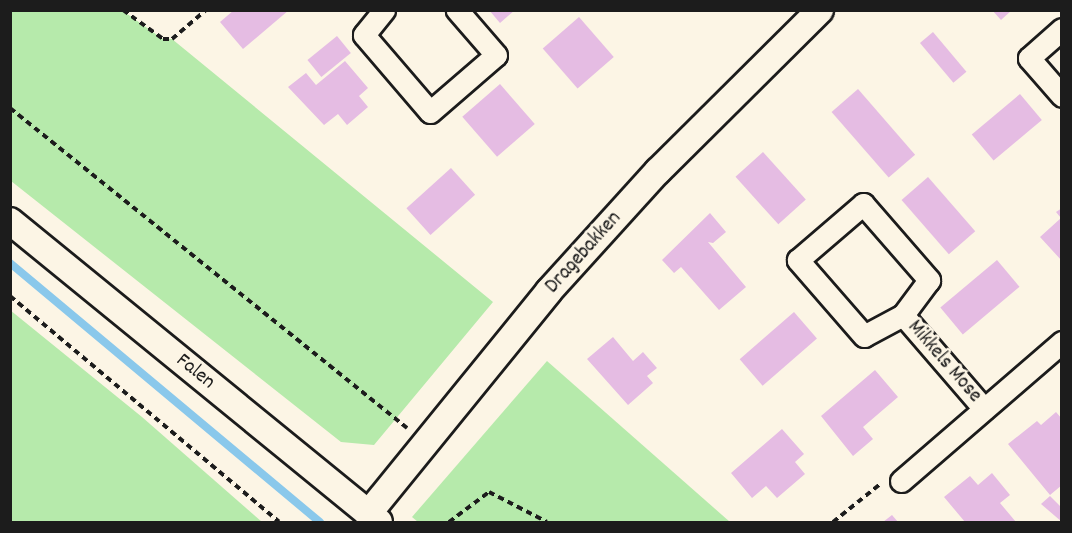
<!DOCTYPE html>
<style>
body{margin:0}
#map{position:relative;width:1072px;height:533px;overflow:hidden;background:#fcf5e5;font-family:Dekko,sans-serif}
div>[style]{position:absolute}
.green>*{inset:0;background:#b6eaab}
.stream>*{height:8px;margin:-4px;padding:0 4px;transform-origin:4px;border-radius:4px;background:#8ac8eb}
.building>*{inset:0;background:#e5bce3;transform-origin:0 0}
.path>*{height:4px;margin-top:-2px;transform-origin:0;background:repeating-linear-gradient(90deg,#1c1c1c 0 6px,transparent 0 10.5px)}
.roads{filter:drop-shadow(2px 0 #1c1c1c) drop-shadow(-2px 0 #1c1c1c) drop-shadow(0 2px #1c1c1c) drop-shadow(0 -2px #1c1c1c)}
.minor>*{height:21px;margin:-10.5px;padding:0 10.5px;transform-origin:10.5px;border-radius:10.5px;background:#fcf5e5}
.tertiary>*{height:26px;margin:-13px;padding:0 13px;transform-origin:13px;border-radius:13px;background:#fcf5e5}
span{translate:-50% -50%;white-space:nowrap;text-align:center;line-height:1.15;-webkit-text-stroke:5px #fcf5e5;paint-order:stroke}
.street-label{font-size:21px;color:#1c1c1c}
.frame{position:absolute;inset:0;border:12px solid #1c1c1c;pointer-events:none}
</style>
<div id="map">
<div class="green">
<i style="clip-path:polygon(10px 11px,123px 11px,163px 39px,172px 39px,493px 302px,374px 445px,341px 442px,11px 181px)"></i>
<i style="clip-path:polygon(10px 310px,142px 417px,262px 522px,11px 522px)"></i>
<i style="clip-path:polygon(547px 361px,730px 522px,418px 522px,412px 517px)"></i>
</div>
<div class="stream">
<i style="left:10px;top:263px;width:404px;rotate:39.9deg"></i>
</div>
<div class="building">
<i style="clip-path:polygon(234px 10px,289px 10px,243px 49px,220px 22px)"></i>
<i style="clip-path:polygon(489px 10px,515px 10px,500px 23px)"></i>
<i style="clip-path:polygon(992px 10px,1012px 10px,1001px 20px)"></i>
<i style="left:579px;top:17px;width:53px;height:48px;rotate:49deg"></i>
<i style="left:933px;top:32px;width:52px;height:17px;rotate:50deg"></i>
<i style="left:337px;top:36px;width:22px;height:38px;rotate:51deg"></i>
<i style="clip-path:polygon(345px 61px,368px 88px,359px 96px,368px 107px,347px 125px,338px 114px,324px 125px,288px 87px,306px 73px,316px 85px)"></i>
<i style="left:500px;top:84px;width:53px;height:50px;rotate:49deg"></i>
<i style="left:858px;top:89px;width:87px;height:35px;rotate:49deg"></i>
<i style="left:1020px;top:94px;width:34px;height:63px;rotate:50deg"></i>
<i style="left:763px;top:152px;width:64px;height:37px;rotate:48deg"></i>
<i style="left:451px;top:168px;width:36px;height:60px;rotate:48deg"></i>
<i style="left:928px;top:177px;width:72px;height:35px;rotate:49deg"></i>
<i style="clip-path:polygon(1062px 208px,1062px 261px,1040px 237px,1061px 218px,1056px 212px)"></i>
<i style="clip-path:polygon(710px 213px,726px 232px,713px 243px,708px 242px,746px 287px,719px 310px,681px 267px,674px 273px,662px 260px)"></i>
<i style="left:997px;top:260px;width:35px;height:74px;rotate:50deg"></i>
<i style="left:794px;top:312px;width:35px;height:72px;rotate:49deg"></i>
<i style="clip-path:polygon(613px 337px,633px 361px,643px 352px,657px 368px,647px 376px,653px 383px,628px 405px,587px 359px)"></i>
<i style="clip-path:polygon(875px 370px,898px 397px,863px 427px,873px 439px,853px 456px,821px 416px)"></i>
<i style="clip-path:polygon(1056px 412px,1062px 419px,1062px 485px,1050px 495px,1008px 444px,1037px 421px,1041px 425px)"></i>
<i style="clip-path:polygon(782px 429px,804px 454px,795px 462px,805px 474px,777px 498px,766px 486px,752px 498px,731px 473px)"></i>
<i style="clip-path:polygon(992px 473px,1010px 495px,1000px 503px,1016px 522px,965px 522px,944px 497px,970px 476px,978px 485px)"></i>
<i style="clip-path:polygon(1050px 496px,1062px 508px,1062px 522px,1041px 504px)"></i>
<i style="clip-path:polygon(892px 515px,898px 522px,883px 522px)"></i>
</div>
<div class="path">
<i style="left:123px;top:10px;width:49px;rotate:35.9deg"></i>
<i style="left:163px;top:39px;width:9px"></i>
<i style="left:172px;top:39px;width:45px;rotate:-40.5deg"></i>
<i style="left:10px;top:108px;width:510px;rotate:38.87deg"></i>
<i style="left:10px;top:296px;width:351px;rotate:40deg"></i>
<i style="left:449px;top:522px;width:50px;rotate:-36.9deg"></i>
<i style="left:489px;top:492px;width:65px;rotate:27.3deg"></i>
<i style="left:833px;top:522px;width:59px;rotate:-38.8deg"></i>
</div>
<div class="roads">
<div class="minor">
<i style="left:384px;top:10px;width:32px;rotate:129deg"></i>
<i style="left:364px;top:35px;width:101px;rotate:49.4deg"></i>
<i style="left:430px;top:112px;width:87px;rotate:-40.8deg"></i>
<i style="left:496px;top:55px;width:60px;rotate:-130.9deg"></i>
<i style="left:1062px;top:29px;width:44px;rotate:138.7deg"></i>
<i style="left:1029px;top:58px;width:50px;rotate:49deg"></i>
<i style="left:863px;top:204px;width:101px;rotate:49deg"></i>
<i style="left:929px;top:280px;width:44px;rotate:126.6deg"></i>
<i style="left:903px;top:315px;width:44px;rotate:151.7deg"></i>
<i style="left:864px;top:336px;width:101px;rotate:-131deg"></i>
<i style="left:798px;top:260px;width:86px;rotate:-40.7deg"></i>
<i style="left:903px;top:315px;width:124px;rotate:49.2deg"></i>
<i style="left:901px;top:481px;width:213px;rotate:-40.8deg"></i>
</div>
<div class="tertiary">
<i style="left:10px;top:221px;width:476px;rotate:39.2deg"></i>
<i style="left:368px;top:514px;width:287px;rotate:-50.9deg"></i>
<i style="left:549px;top:291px;width:162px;rotate:-47.8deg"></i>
<i style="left:658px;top:171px;width:228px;rotate:-44.8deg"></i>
</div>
</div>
<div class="street-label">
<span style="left:584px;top:253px;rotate:-48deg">Dragebakken</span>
<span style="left:944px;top:362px;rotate:49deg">Mikkels Mose</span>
<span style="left:195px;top:372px;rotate:39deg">Falen</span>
</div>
<div class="frame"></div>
</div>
